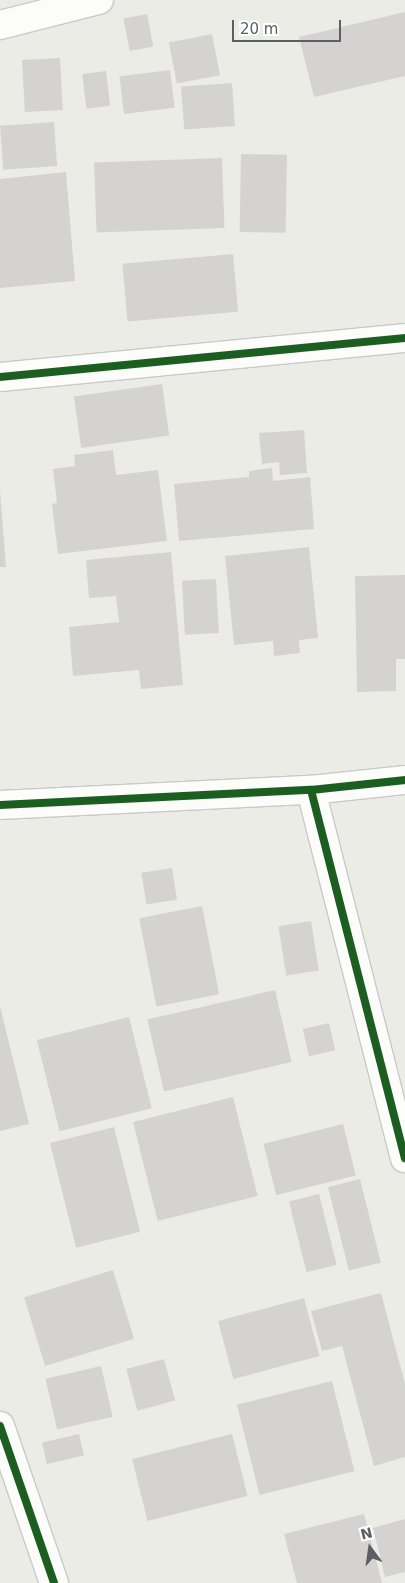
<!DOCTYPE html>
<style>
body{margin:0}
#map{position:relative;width:405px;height:1583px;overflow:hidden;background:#ecece7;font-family:"DejaVu Sans",sans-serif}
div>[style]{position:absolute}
.building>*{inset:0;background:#d4d3d1;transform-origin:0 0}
.roads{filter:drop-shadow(1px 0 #c9c9c9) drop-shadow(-1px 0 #c9c9c9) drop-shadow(0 1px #c9c9c9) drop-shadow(0 -1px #c9c9c9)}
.minor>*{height:28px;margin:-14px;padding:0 14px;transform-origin:14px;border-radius:14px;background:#fcfcfb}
.tertiary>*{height:28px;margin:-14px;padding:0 14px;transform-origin:14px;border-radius:14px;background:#fcfcfb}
.cycleway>*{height:8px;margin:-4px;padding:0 4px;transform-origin:4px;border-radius:4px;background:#1b5e20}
span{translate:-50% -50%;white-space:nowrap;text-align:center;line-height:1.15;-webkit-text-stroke:4px #fff;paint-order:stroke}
.north{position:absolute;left:345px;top:1523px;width:50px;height:50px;-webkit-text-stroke:4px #fff;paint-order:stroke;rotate:346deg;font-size:14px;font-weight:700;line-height:20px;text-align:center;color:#5c6065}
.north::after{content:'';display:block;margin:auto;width:18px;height:22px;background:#5c6065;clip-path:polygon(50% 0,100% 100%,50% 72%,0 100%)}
.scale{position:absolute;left:232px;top:20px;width:109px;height:22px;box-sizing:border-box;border:2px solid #5c6065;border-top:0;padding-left:6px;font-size:15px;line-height:18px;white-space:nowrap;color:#5c6065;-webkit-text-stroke:4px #fff;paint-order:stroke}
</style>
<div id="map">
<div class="building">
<i style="clip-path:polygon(405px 12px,405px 76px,314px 97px,299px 37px)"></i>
<i style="left:147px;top:14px;width:33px;height:24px;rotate:79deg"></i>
<i style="left:212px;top:34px;width:42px;height:44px;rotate:79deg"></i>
<i style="left:60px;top:58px;width:52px;height:38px;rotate:87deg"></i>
<i style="left:170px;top:70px;width:38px;height:51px;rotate:83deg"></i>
<i style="left:106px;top:71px;width:35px;height:24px;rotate:83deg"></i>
<i style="left:232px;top:83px;width:43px;height:51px;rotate:86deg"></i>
<i style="left:54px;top:122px;width:44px;height:54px;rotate:86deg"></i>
<i style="left:241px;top:154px;width:46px;height:78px;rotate:1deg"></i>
<i style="left:222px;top:158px;width:70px;height:128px;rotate:88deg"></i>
<i style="clip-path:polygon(66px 172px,75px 281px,0 288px,0 179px)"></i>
<i style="left:233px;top:254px;width:58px;height:111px;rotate:85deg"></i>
<i style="left:162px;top:384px;width:52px;height:89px;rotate:82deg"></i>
<i style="clip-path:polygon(304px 430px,307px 473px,280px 475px,279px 462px,262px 464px,259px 433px)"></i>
<i style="clip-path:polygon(113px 450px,116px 475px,158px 470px,167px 541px,58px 554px,52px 504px,57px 503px,53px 469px,75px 466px,74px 455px)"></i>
<i style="clip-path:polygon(272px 468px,273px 481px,310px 477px,314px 529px,179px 541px,174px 484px,249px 477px,249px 471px)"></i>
<i style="clip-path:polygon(0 489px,6px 567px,0 567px)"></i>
<i style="clip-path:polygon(309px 547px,318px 638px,299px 640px,300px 653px,274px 656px,273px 641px,234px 645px,225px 556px)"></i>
<i style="clip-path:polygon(171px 552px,183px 685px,141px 689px,139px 670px,73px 676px,69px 627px,119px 622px,116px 596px,89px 598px,86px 560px)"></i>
<i style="clip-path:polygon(405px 575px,405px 659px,396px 659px,396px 691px,357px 692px,355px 576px)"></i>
<i style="left:216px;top:579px;width:54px;height:34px;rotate:87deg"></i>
<i style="left:172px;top:868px;width:32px;height:31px;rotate:81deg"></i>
<i style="left:202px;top:906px;width:90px;height:64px;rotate:79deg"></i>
<i style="left:311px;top:921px;width:50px;height:33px;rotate:81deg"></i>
<i style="left:275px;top:990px;width:74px;height:131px;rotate:77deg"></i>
<i style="clip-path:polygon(0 1006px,29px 1124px,0 1131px)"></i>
<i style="left:129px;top:1017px;width:94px;height:95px;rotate:76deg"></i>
<i style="left:329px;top:1023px;width:28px;height:27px;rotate:77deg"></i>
<i style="left:233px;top:1097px;width:102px;height:103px;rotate:76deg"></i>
<i style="left:343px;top:1124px;width:53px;height:82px;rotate:76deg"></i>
<i style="left:114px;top:1127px;width:108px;height:66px;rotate:76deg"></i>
<i style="left:360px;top:1179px;width:86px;height:33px;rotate:76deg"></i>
<i style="left:319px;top:1194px;width:73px;height:31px;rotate:76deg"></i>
<i style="left:113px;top:1270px;width:72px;height:93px;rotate:73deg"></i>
<i style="clip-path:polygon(381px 1293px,405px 1384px,405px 1457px,374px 1466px,342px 1346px,322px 1351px,311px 1311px)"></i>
<i style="left:304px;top:1298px;width:60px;height:89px;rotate:75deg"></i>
<i style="left:164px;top:1359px;width:43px;height:39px;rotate:75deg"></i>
<i style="left:101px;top:1366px;width:52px;height:57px;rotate:77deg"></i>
<i style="left:332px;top:1381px;width:93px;height:98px;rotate:76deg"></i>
<i style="left:79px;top:1434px;width:22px;height:38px;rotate:77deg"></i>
<i style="left:232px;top:1434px;width:64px;height:103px;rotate:76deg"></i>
<i style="clip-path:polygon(364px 1514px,382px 1583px,297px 1583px,284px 1534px)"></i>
<i style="clip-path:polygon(405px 1519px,405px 1572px,385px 1577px,373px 1528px)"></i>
</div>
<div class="roads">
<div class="minor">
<i style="left:0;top:377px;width:407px;rotate:-5.5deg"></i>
<i style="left:311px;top:790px;width:380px;rotate:75.7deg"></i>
<i style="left:0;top:805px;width:311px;rotate:-2.8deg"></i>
<i style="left:311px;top:790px;width:95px;rotate:-6.1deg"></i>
<i style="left:0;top:1426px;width:166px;rotate:71deg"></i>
</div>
<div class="tertiary">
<i style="left:0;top:25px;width:102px;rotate:-14.2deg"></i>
</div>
</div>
<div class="cycleway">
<i style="left:0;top:377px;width:407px;rotate:-5.5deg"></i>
<i style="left:311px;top:790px;width:380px;rotate:75.7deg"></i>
<i style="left:0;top:805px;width:311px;rotate:-2.8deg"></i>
<i style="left:311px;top:790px;width:95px;rotate:-6.1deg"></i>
<i style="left:0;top:1426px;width:166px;rotate:71deg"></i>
</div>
<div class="north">N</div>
<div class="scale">20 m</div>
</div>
